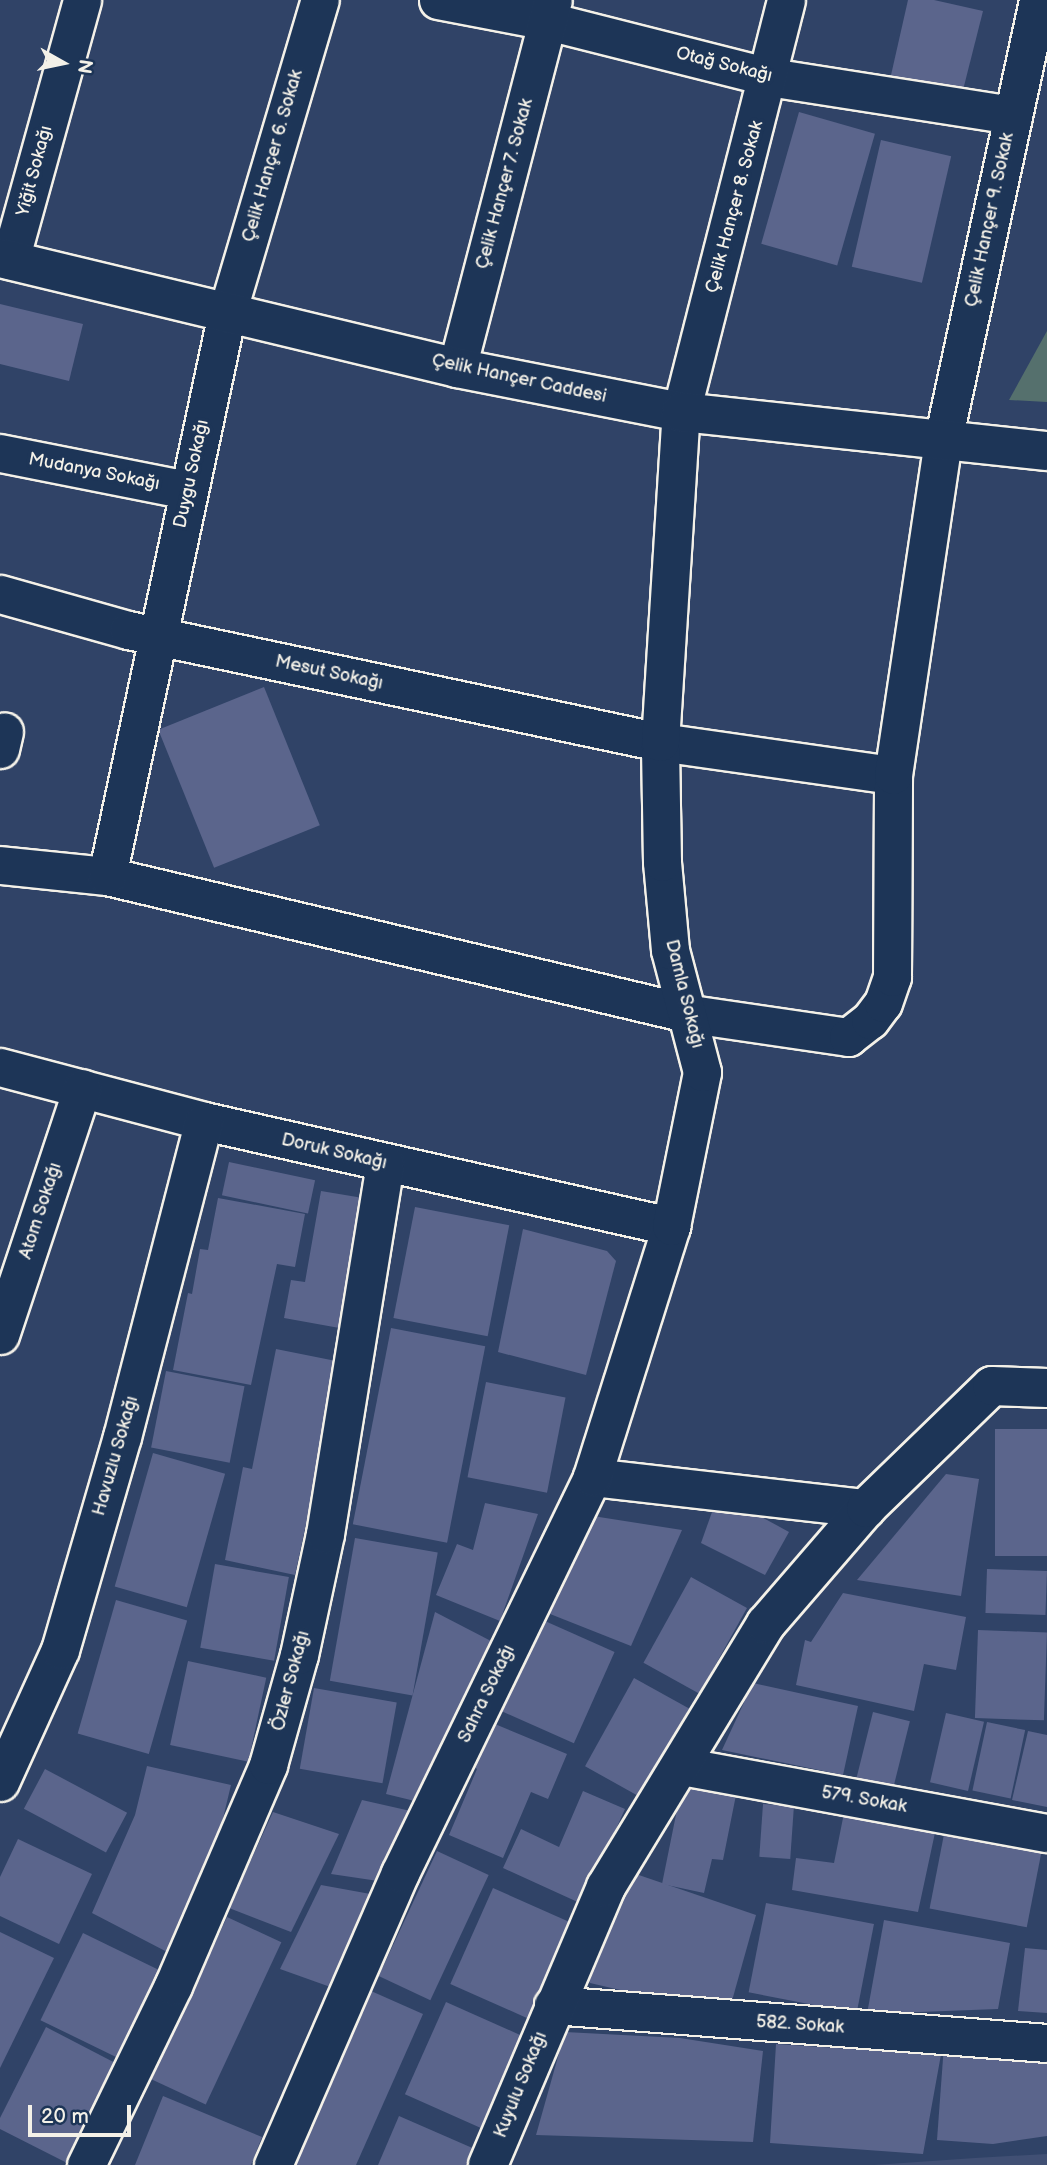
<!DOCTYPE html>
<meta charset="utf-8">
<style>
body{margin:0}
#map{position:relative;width:1047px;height:2165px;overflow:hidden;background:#304367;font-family:"Balsamiq Sans",sans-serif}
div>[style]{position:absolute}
.built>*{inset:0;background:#415074}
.green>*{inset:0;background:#55706d}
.building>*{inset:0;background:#5b658c;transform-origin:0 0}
.roads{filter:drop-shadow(2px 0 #f4f1e8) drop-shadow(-2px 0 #f4f1e8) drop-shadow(0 2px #f4f1e8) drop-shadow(0 -2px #f4f1e8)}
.street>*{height:37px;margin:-18.5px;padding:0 18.5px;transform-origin:18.5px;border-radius:18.5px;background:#1d3557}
.secondary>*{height:38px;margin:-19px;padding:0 19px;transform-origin:19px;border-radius:19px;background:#1d3557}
span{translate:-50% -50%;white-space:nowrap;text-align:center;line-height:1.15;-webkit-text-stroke:7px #1d3557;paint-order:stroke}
.street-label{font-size:18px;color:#f4f1e8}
.north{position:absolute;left:28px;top:28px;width:70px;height:70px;-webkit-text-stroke:5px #1d3557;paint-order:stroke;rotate:99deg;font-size:19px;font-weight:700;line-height:28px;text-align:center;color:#f4f1e8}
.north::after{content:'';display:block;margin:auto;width:24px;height:32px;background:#f4f1e8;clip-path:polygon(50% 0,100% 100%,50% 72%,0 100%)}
.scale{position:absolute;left:28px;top:2105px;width:103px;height:32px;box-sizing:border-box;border:4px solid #f4f1e8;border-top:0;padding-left:9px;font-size:21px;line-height:24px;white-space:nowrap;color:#f4f1e8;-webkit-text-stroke:5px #1d3557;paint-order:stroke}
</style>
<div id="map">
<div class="built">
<i style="clip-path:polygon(1047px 2154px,1047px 2165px,874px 2165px,975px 2158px)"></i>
</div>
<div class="green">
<i style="clip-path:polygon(1047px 331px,1047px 402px,1009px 400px)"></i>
</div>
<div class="building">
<i style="clip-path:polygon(908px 0,934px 0,983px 11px,962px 94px,889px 84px)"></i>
<i style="left:799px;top:112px;width:79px;height:137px;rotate:16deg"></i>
<i style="left:881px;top:140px;width:72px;height:130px;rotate:13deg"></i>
<i style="clip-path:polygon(0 304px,83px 324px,69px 381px,0 364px)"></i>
<i style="left:264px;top:687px;width:149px;height:114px;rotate:68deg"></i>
<i style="left:229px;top:1162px;width:88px;height:34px;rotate:12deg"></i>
<i style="clip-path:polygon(321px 1191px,369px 1199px,345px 1329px,284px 1318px,291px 1280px,305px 1282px)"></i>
<i style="clip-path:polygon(218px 1198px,305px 1214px,295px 1267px,277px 1264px,251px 1385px,173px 1370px,188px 1293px,192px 1294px,200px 1249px,208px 1250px)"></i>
<i style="left:415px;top:1207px;width:96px;height:113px;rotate:11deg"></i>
<i style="clip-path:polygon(523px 1229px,607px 1251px,616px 1261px,586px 1375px,498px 1352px)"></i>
<i style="left:391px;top:1328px;width:96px;height:200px;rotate:11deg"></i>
<i style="clip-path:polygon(276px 1349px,341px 1362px,295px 1575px,225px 1560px,243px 1467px,252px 1469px)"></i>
<i style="left:166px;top:1371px;width:80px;height:78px;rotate:11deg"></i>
<i style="left:486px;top:1382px;width:81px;height:97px;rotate:11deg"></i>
<i style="left:995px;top:1429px;width:52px;height:127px"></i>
<i style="left:153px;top:1453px;width:75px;height:139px;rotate:16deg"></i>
<i style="clip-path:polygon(946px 1474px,979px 1479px,961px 1596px,857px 1580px)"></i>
<i style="clip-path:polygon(485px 1503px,538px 1514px,500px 1621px,436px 1595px,457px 1544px,473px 1550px)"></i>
<i style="clip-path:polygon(712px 1512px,758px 1515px,789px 1532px,765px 1575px,701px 1543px)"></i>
<i style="clip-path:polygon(580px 1514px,682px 1530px,631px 1646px,540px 1610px)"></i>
<i style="left:355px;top:1538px;width:84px;height:145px;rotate:10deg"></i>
<i style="left:215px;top:1564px;width:75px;height:85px;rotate:10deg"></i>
<i style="left:987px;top:1569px;width:60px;height:44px;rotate:2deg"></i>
<i style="left:691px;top:1577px;width:64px;height:98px;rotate:29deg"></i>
<i style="clip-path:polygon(843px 1593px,966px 1617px,956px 1670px,924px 1664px,914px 1711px,796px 1685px,805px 1640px,811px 1642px)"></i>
<i style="left:116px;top:1600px;width:74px;height:139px;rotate:16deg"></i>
<i style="clip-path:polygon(435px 1612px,491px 1641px,423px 1803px,386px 1794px)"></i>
<i style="left:536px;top:1617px;width:86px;height:100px;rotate:24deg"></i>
<i style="left:978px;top:1630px;width:69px;height:88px;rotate:2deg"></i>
<i style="left:188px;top:1661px;width:80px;height:86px;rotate:12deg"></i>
<i style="left:634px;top:1678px;width:63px;height:101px;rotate:29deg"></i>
<i style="clip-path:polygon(753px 1683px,858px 1706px,843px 1775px,722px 1750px)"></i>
<i style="left:314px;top:1688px;width:84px;height:82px;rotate:10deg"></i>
<i style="left:873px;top:1712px;width:38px;height:71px;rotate:14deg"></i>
<i style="left:946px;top:1713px;width:39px;height:71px;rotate:13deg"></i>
<i style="clip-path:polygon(490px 1722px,567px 1754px,548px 1799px,531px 1792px,503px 1858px,449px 1835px,477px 1769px,472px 1765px)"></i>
<i style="left:987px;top:1722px;width:39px;height:70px;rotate:12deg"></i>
<i style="clip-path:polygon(1028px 1731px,1047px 1735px,1047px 1807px,1012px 1800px)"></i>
<i style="clip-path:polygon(147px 1766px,231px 1785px,219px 1835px,171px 1954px,92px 1913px,135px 1815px)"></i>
<i style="left:45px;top:1769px;width:93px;height:45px;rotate:28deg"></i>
<i style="clip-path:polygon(682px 1785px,736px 1795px,723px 1860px,712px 1859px,704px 1893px,662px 1884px)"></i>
<i style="clip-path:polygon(583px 1791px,625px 1809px,582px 1904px,503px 1868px,521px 1829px,559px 1847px)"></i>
<i style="clip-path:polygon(362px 1800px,415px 1812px,385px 1882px,331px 1874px)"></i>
<i style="left:763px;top:1804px;width:31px;height:53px;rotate:4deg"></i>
<i style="clip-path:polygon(273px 1812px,339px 1834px,291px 1932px,229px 1908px)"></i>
<i style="clip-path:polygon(844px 1813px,936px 1828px,918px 1912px,792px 1890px,796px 1858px,834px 1863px)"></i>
<i style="left:946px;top:1824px;width:99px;height:86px;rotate:11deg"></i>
<i style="clip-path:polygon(18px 1839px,92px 1874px,59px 1944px,0 1916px,0 1877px)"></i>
<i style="left:437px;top:1851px;width:57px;height:138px;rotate:25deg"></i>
<i style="clip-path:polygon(630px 1872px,756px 1915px,728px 2015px,590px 1983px,580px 1966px)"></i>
<i style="clip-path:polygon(321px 1885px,376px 1895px,336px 1989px,280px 1969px)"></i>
<i style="left:493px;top:1888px;width:85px;height:105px;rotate:24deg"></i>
<i style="left:766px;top:1903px;width:110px;height:91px;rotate:11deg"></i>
<i style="left:227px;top:1917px;width:60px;height:179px;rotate:25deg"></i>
<i style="clip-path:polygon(884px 1920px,1010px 1943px,998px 2009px,867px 2014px)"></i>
<i style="clip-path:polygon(0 1932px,54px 1958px,0 2068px)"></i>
<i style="left:83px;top:1933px;width:92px;height:97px;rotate:26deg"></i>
<i style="clip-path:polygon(1025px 1948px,1047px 1950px,1047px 2013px,1018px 2011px)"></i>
<i style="clip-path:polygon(371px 1991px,423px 2014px,356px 2165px,293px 2165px)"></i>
<i style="left:446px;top:2002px;width:85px;height:101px;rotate:24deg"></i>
<i style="clip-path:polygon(46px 2027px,123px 2067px,71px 2165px,0 2129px,0 2118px)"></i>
<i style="clip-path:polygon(565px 2032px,680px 2038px,763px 2051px,753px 2142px,536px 2135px)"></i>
<i style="clip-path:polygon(776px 2044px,882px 2051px,942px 2049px,923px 2154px,770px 2143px)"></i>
<i style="clip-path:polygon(944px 2045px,1047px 2054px,1047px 2136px,993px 2144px,937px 2140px)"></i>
<i style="clip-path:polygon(163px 2096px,262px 2137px,251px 2165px,135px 2165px)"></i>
<i style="clip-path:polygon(399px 2116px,477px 2150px,471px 2165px,378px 2165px)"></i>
</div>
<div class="roads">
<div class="street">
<i style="left:438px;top:0;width:112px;rotate:10.8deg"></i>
<i style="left:548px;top:21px;width:228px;rotate:14.2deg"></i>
<i style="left:769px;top:77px;width:247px;rotate:8.9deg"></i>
<i style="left:10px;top:260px;width:270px;rotate:-74.5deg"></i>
<i style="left:457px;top:368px;width:380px;rotate:-75.4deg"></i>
<i style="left:0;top:453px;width:191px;rotate:11.2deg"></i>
<i style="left:0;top:594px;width:133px;rotate:15.7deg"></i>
<i style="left:128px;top:630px;width:544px;rotate:11.89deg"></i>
<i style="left:660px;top:742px;width:235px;rotate:8.1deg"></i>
<i style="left:0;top:749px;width:18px;rotate:-77deg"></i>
<i style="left:0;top:865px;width:108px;rotate:5.9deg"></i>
<i style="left:107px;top:876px;width:600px;rotate:13.3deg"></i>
<i style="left:691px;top:1014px;width:159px;rotate:8.3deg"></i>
<i style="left:848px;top:1037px;width:28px;rotate:-38deg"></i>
<i style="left:870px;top:1020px;width:21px;rotate:-53deg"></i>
<i style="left:883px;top:1003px;width:28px;rotate:-71deg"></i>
<i style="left:892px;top:977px;width:202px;rotate:-89.7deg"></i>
<i style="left:893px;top:775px;width:339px;rotate:-81.5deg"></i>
<i style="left:943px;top:440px;width:450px;rotate:-77.8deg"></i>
<i style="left:107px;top:876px;width:576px;rotate:-77.97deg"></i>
<i style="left:227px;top:313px;width:327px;rotate:-73.5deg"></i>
<i style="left:0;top:1067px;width:211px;rotate:14.8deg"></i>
<i style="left:204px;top:1121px;width:479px;rotate:12.7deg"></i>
<i style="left:0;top:1335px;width:260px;rotate:-71.6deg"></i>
<i style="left:592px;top:1477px;width:276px;rotate:6.5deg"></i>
<i style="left:681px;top:1766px;width:372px;rotate:10.4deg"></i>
<i style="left:0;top:1782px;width:145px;rotate:-65.6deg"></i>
<i style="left:60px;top:1650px;width:222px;rotate:-73.8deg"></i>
<i style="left:122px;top:1437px;width:326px;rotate:-75.5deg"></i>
<i style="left:553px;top:2005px;width:495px;rotate:4.4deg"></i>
<i style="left:86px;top:2165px;width:199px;rotate:-64.1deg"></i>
<i style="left:173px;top:1986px;width:241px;rotate:-66.7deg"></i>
<i style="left:268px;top:1765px;width:114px;rotate:-74.3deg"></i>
<i style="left:299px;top:1655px;width:124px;rotate:-77.9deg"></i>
<i style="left:325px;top:1534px;width:375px;rotate:-80.8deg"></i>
<i style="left:273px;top:2165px;width:318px;rotate:-66.5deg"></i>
<i style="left:400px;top:1873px;width:440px;rotate:-64.1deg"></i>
<i style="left:592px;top:1477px;width:263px;rotate:-72.5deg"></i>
<i style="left:671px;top:1226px;width:157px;rotate:-78.6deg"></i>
<i style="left:702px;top:1072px;width:126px;rotate:-104.7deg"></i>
<i style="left:670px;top:950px;width:88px;rotate:-95.2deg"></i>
<i style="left:662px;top:862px;width:120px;rotate:-91deg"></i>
<i style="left:660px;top:742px;width:331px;rotate:-86.4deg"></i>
<i style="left:681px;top:412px;width:425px;rotate:-75.7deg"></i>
</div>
<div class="secondary">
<i style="left:0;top:258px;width:470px;rotate:13.5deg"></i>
<i style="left:457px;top:368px;width:228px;rotate:11.1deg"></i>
<i style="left:681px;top:412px;width:368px;rotate:6.1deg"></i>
<i style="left:488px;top:2165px;width:302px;rotate:-67deg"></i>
<i style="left:606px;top:1887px;width:308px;rotate:-58.7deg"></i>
<i style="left:766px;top:1624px;width:153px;rotate:-49.2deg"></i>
<i style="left:866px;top:1508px;width:175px;rotate:-44.1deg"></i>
<i style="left:992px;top:1386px;width:55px;rotate:2.1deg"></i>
</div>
</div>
<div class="street-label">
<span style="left:724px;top:65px;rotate:14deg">Otağ Sokağı</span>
<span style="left:273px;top:156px;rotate:-74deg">Çelik Hançer 6. Sokak</span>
<span style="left:35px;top:171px;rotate:-75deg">Yiğit Sokağı</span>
<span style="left:505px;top:184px;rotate:-75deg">Çelik Hançer 7. Sokak</span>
<span style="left:735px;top:207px;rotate:-75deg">Çelik Hançer 8. Sokak</span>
<span style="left:990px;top:220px;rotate:-78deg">Çelik Hançer 9. Sokak</span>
<span style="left:519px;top:379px;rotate:12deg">Çelik Hançer Caddesi</span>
<span style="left:94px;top:472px;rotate:11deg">Mudanya Sokağı</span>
<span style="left:192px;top:474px;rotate:-78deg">Duygu Sokağı</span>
<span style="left:329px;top:673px;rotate:12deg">Mesut Sokağı</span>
<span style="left:684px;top:994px;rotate:76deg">Damla Sokağı</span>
<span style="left:334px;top:1152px;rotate:13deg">Doruk Sokağı</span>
<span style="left:41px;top:1211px;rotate:-72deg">Atom Sokağı</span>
<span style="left:116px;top:1456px;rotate:-74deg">Havuzlu Sokağı</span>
<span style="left:291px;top:1681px;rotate:-75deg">Özler Sokağı</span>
<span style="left:487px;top:1694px;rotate:-64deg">Sahra Sokağı</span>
<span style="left:864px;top:1800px;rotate:10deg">579. Sokak</span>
<span style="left:800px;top:2025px;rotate:4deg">582. Sokak</span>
<span style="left:521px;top:2085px;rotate:-68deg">Kuyulu Sokağı</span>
</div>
<div class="north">N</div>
<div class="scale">20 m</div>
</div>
